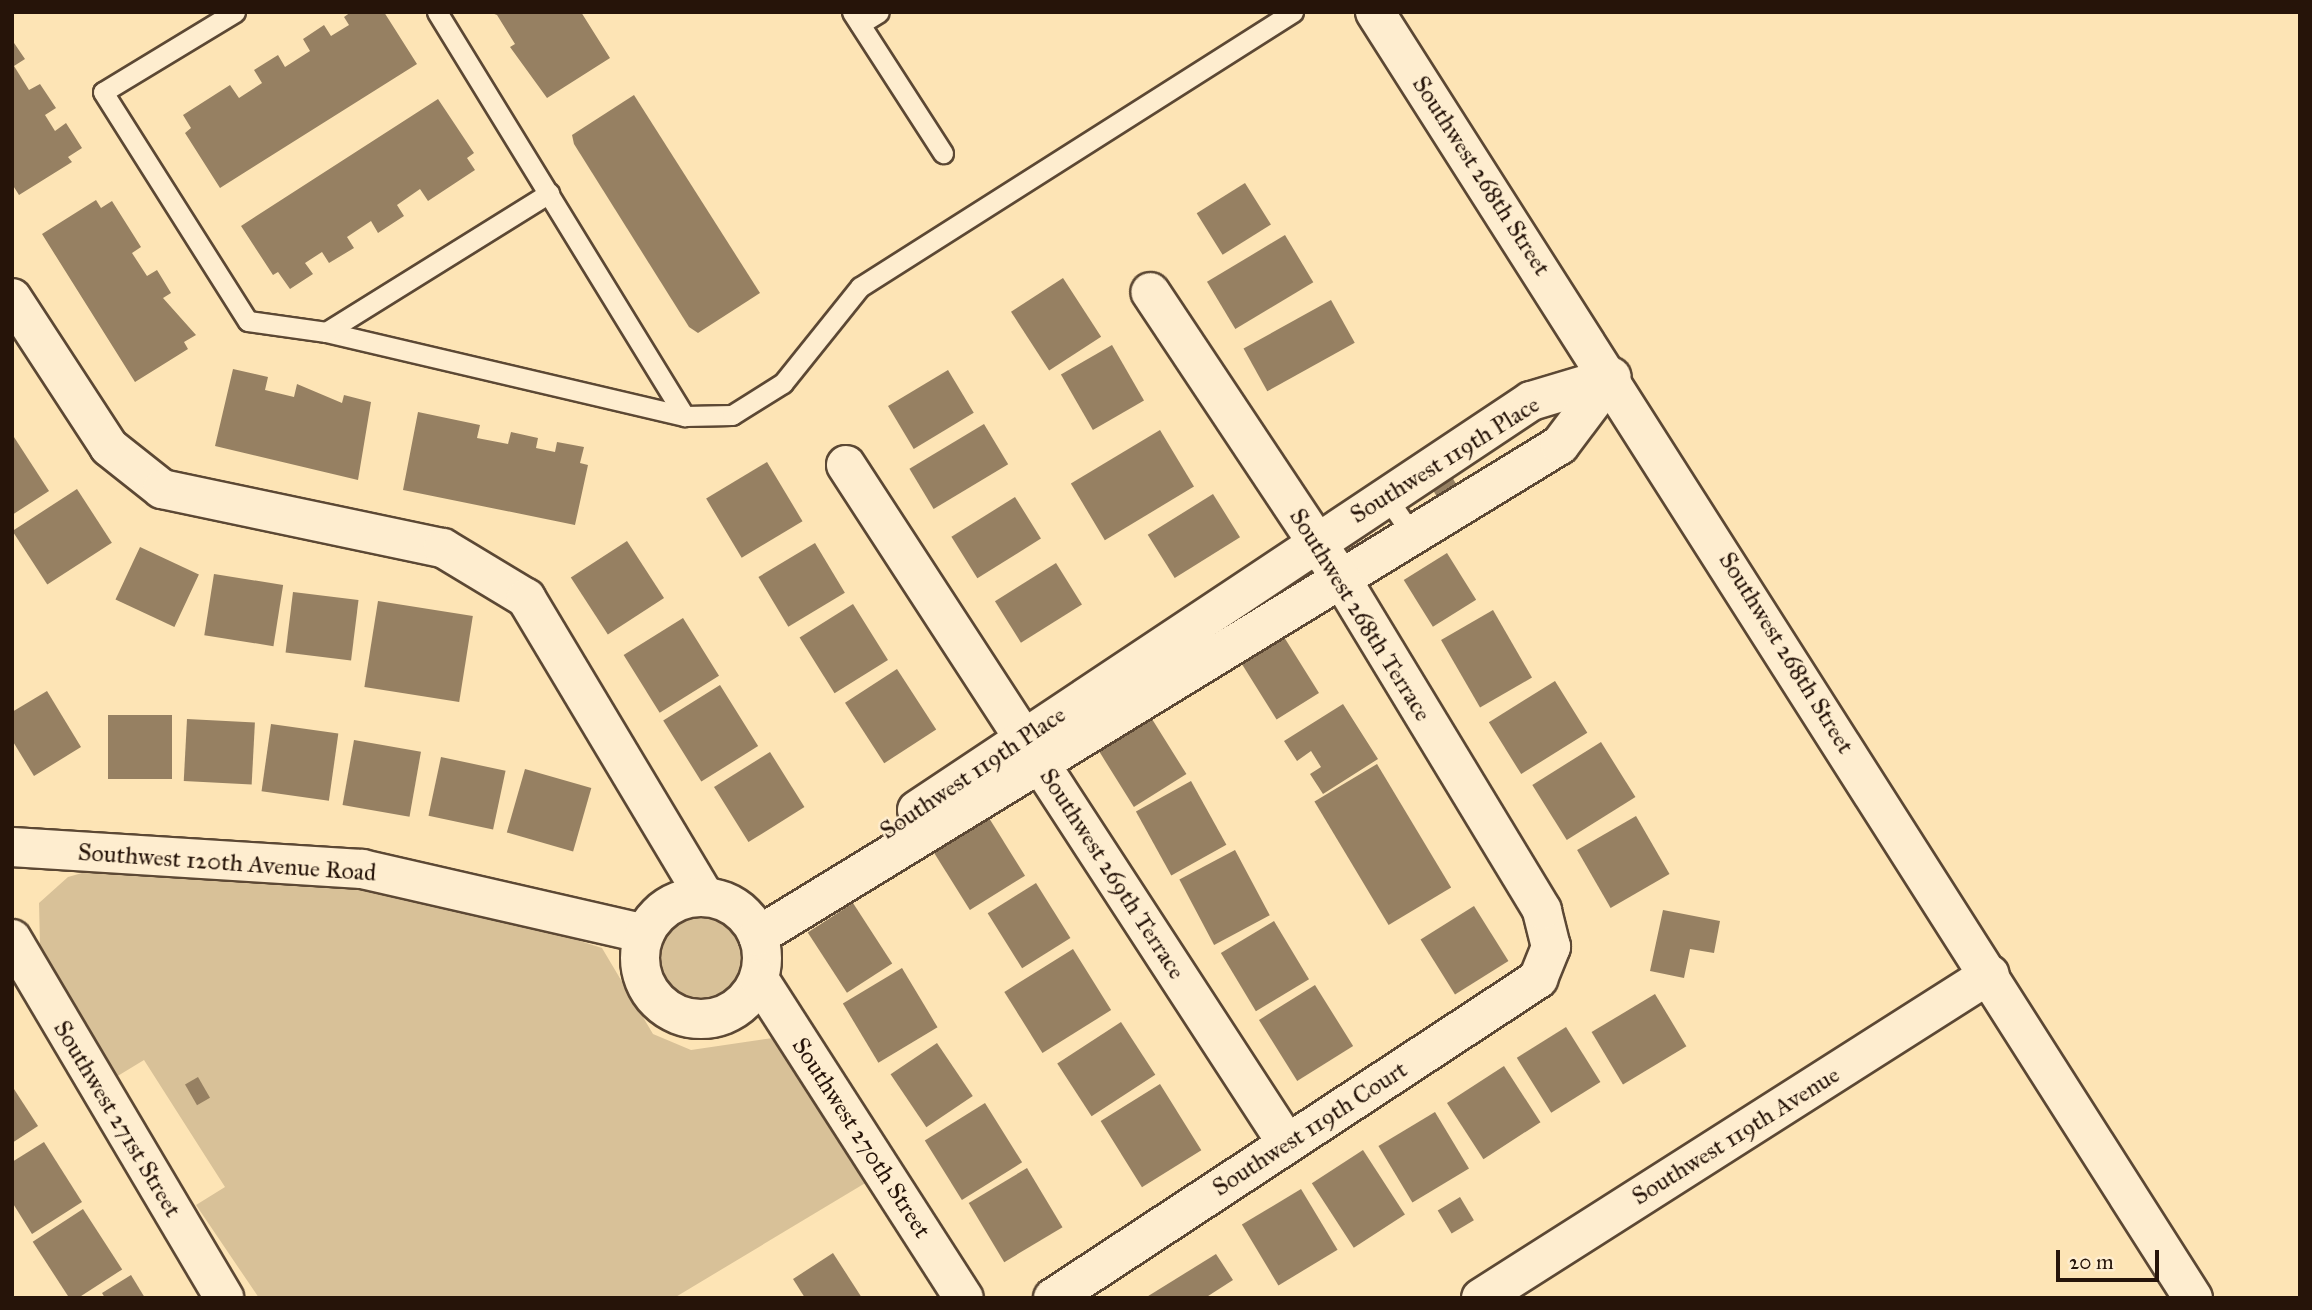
<!DOCTYPE html>
<style>
body{margin:0}
#map{position:relative;width:2312px;height:1310px;overflow:hidden;background:#fde4b5;font-family:"IM FELL Great Primer",serif}
div>[style]{position:absolute}
.green>*{inset:0;background:#d8c198}
.round{border-radius:50%}
.building>*{inset:0;background:#968062;transform-origin:0 0}
.roads{filter:drop-shadow(2px 0 #5c4834) drop-shadow(-2px 0 #5c4834) drop-shadow(0 2px #5c4834) drop-shadow(0 -2px #5c4834)}
.service>*{height:19px;margin:-9.5px;padding:0 9.5px;transform-origin:9.5px;border-radius:9.5px;background:#feedcf}
.minor>*{height:38px;margin:-19px;padding:0 19px;transform-origin:19px;border-radius:19px;background:#feedcf}
.minor>.ring{margin:-19px;padding:0;box-sizing:content-box;background:none;border:38px solid #feedcf;border-radius:50%}
.secondary>*{height:38px;margin:-19px;padding:0 19px;transform-origin:19px;border-radius:19px;background:#feedcf}
span{translate:-50% -50%;white-space:nowrap;text-align:center;line-height:1.15;-webkit-text-stroke:5px #feedcf;paint-order:stroke}
.street-label{font-size:24px;color:#261409}
.frame{position:absolute;inset:0;border:14px solid #261409;pointer-events:none}
.scale{position:absolute;left:2056px;top:1250px;width:103px;height:32px;box-sizing:border-box;border:4px solid #261409;border-top:0;padding-left:9px;font-size:21px;line-height:24px;white-space:nowrap;color:#261409;-webkit-text-stroke:5px #feedcf;paint-order:stroke}
</style>
<div id="map">
<div class="green">
<i style="clip-path:polygon(96px 869px,298px 877px,482px 910px,602px 948px,653px 1034px,691px 1050px,773px 1038px,867px 1182px,674px 1298px,259px 1298px,196px 1205px,225px 1187px,144px 1060px,116px 1077px,40px 946px,39px 903px,68px 877px)"></i>
<i class="round" style="left:656px;top:913px;width:94px;height:94px"></i>
</div>
<div class="building">
<i style="clip-path:polygon(351px 12px,384px 12px,417px 64px,220px 188px,185px 133px,191px 128px,183px 115px,230px 85px,239px 98px,262px 83px,254px 70px,278px 55px,285px 67px,310px 51px,303px 39px,324px 25px,331px 36px,349px 25px,344px 17px)"></i>
<i style="clip-path:polygon(489px 12px,581px 12px,610px 58px,547px 98px,510px 47px,515px 44px,497px 15px)"></i>
<i style="clip-path:polygon(12px 40px,25px 59px,14px 66px,29px 90px,40px 84px,56px 108px,45px 115px,55px 131px,66px 123px,82px 148px,68px 157px,72px 162px,19px 195px,12px 184px)"></i>
<i style="clip-path:polygon(634px 95px,760px 293px,698px 333px,689px 327px,574px 144px,572px 135px)"></i>
<i style="clip-path:polygon(438px 99px,474px 153px,467px 158px,475px 170px,428px 201px,420px 189px,397px 205px,404px 216px,378px 233px,371px 221px,347px 237px,354px 248px,329px 263px,322px 252px,305px 263px,313px 274px,290px 289px,278px 272px,273px 275px,241px 226px)"></i>
<i style="left:1245px;top:183px;width:49px;height:57px;rotate:58deg"></i>
<i style="clip-path:polygon(96px 200px,101px 208px,112px 201px,141px 247px,132px 253px,147px 276px,157px 270px,171px 293px,163px 298px,196px 335px,184px 342px,188px 349px,135px 382px,42px 234px)"></i>
<i style="left:1285px;top:235px;width:55px;height:91px;rotate:59deg"></i>
<i style="left:1063px;top:278px;width:70px;height:62px;rotate:57deg"></i>
<i style="left:1331px;top:300px;width:49px;height:100px;rotate:61deg"></i>
<i style="left:1112px;top:345px;width:64px;height:59px;rotate:60deg"></i>
<i style="clip-path:polygon(233px 369px,268px 377px,265px 390px,294px 397px,297px 384px,342px 403px,344px 395px,371px 402px,358px 480px,215px 446px)"></i>
<i style="left:948px;top:370px;width:50px;height:70px;rotate:59deg"></i>
<i style="clip-path:polygon(418px 412px,480px 425px,477px 438px,508px 444px,511px 432px,538px 438px,536px 448px,555px 452px,557px 442px,584px 447px,580px 463px,588px 465px,575px 525px,403px 490px)"></i>
<i style="left:984px;top:424px;width:47px;height:87px;rotate:59deg"></i>
<i style="left:1160px;top:430px;width:66px;height:104px;rotate:59deg"></i>
<i style="clip-path:polygon(12px 434px,49px 491px,12px 515px)"></i>
<i style="left:767px;top:462px;width:69px;height:71px;rotate:59deg"></i>
<i style="left:1452px;top:477px;width:14px;height:23px;rotate:60deg"></i>
<i style="left:77px;top:489px;width:64px;height:77px;rotate:57deg"></i>
<i style="left:1213px;top:494px;width:51px;height:77px;rotate:58deg"></i>
<i style="left:1015px;top:497px;width:49px;height:75px;rotate:58deg"></i>
<i style="left:627px;top:541px;width:68px;height:67px;rotate:57deg"></i>
<i style="left:815px;top:543px;width:58px;height:66px;rotate:59deg"></i>
<i style="left:140px;top:547px;width:65px;height:58px;rotate:25deg"></i>
<i style="left:1447px;top:553px;width:55px;height:51px;rotate:58deg"></i>
<i style="left:1056px;top:563px;width:49px;height:72px;rotate:58deg"></i>
<i style="left:214px;top:574px;width:70px;height:62px;rotate:9deg"></i>
<i style="left:293px;top:592px;width:66px;height:61px;rotate:7deg"></i>
<i style="left:378px;top:601px;width:96px;height:87px;rotate:9deg"></i>
<i style="left:853px;top:604px;width:66px;height:63px;rotate:58deg"></i>
<i style="left:1493px;top:610px;width:78px;height:60px;rotate:60deg"></i>
<i style="left:683px;top:618px;width:68px;height:70px;rotate:58deg"></i>
<i style="left:1284px;top:637px;width:66px;height:50px;rotate:58deg"></i>
<i style="left:897px;top:669px;width:72px;height:62px;rotate:57deg"></i>
<i style="left:1555px;top:681px;width:61px;height:78px;rotate:58deg"></i>
<i style="left:720px;top:685px;width:72px;height:67px;rotate:58deg"></i>
<i style="clip-path:polygon(47px 691px,81px 747px,34px 776px,12px 740px,12px 712px)"></i>
<i style="clip-path:polygon(1343px 704px,1378px 759px,1323px 794px,1310px 774px,1321px 767px,1311px 751px,1297px 761px,1284px 741px)"></i>
<i style="left:108px;top:715px;width:64px;height:64px"></i>
<i style="left:187px;top:719px;width:68px;height:62px;rotate:3deg"></i>
<i style="left:1152px;top:719px;width:65px;height:62px;rotate:58deg"></i>
<i style="left:271px;top:724px;width:68px;height:68px;rotate:8deg"></i>
<i style="left:354px;top:740px;width:68px;height:66px;rotate:10deg"></i>
<i style="left:1601px;top:742px;width:65px;height:81px;rotate:58deg"></i>
<i style="left:770px;top:752px;width:65px;height:66px;rotate:58deg"></i>
<i style="left:441px;top:757px;width:66px;height:60px;rotate:12deg"></i>
<i style="left:1377px;top:764px;width:144px;height:73px;rotate:59deg"></i>
<i style="left:525px;top:769px;width:69px;height:66px;rotate:16deg"></i>
<i style="left:1191px;top:781px;width:73px;height:63px;rotate:61deg"></i>
<i style="left:1636px;top:816px;width:67px;height:68px;rotate:60deg"></i>
<i style="left:989px;top:818px;width:68px;height:65px;rotate:58deg"></i>
<i style="left:1235px;top:850px;width:74px;height:63px;rotate:62deg"></i>
<i style="left:1036px;top:883px;width:65px;height:57px;rotate:58deg"></i>
<i style="left:853px;top:903px;width:72px;height:54px;rotate:57deg"></i>
<i style="left:1474px;top:906px;width:65px;height:63px;rotate:58deg"></i>
<i style="clip-path:polygon(1663px 910px,1720px 921px,1714px 953px,1690px 949px,1684px 978px,1650px 971px)"></i>
<i style="left:1274px;top:921px;width:68px;height:62px;rotate:59deg"></i>
<i style="left:1073px;top:949px;width:72px;height:81px;rotate:58deg"></i>
<i style="left:902px;top:968px;width:69px;height:69px;rotate:59deg"></i>
<i style="left:1315px;top:985px;width:72px;height:66px;rotate:58deg"></i>
<i style="left:1655px;top:994px;width:61px;height:74px;rotate:59deg"></i>
<i style="left:1121px;top:1022px;width:63px;height:76px;rotate:57deg"></i>
<i style="left:1566px;top:1027px;width:65px;height:58px;rotate:58deg"></i>
<i style="left:937px;top:1043px;width:64px;height:56px;rotate:56deg"></i>
<i style="left:1504px;top:1066px;width:67px;height:68px;rotate:57deg"></i>
<i style="left:198px;top:1077px;width:24px;height:15px;rotate:60deg"></i>
<i style="left:1160px;top:1084px;width:78px;height:70px;rotate:58deg"></i>
<i style="clip-path:polygon(12px 1086px,38px 1126px,12px 1143px)"></i>
<i style="left:985px;top:1103px;width:70px;height:71px;rotate:58deg"></i>
<i style="left:1435px;top:1112px;width:66px;height:66px;rotate:59deg"></i>
<i style="clip-path:polygon(44px 1142px,82px 1202px,32px 1234px,12px 1202px,12px 1162px)"></i>
<i style="left:1363px;top:1150px;width:77px;height:61px;rotate:57deg"></i>
<i style="left:1027px;top:1168px;width:69px;height:68px;rotate:59deg"></i>
<i style="left:1301px;top:1189px;width:71px;height:69px;rotate:59deg"></i>
<i style="left:1460px;top:1197px;width:27px;height:26px;rotate:59deg"></i>
<i style="left:83px;top:1209px;width:72px;height:60px;rotate:57deg"></i>
<i style="clip-path:polygon(833px 1253px,862px 1298px,805px 1298px,793px 1279px)"></i>
<i style="clip-path:polygon(1216px 1254px,1233px 1280px,1205px 1298px,1145px 1298px)"></i>
<i style="clip-path:polygon(131px 1275px,145px 1298px,105px 1298px,102px 1293px)"></i>
</div>
<div class="roads">
<div class="service">
<i style="left:235px;top:12px;width:154px;rotate:148.8deg"></i>
<i style="left:103px;top:92px;width:271px;rotate:57.7deg"></i>
<i style="left:248px;top:321px;width:79px;rotate:8deg"></i>
<i style="left:326px;top:332px;width:369px;rotate:13.2deg"></i>
<i style="left:685px;top:416px;width:47px;rotate:-1.2deg"></i>
<i style="left:732px;top:415px;width:60px;rotate:-32.1deg"></i>
<i style="left:783px;top:383px;width:123px;rotate:-51.3deg"></i>
<i style="left:860px;top:287px;width:513px;rotate:-32.42deg"></i>
<i style="left:437px;top:12px;width:474px;rotate:58.5deg"></i>
<i style="left:852px;top:12px;width:168px;rotate:57.2deg"></i>
<i style="left:860px;top:24px;width:22px;rotate:-32deg"></i>
<i style="left:326px;top:332px;width:263px;rotate:-31.9deg"></i>
<i style="left:1386px;top:496px;width:52px;rotate:56deg"></i>
</div>
<div class="minor">
<i style="left:12px;top:298px;width:178px;rotate:56.9deg"></i>
<i style="left:109px;top:447px;width:68px;rotate:38.4deg"></i>
<i style="left:162px;top:489px;width:287px;rotate:11.9deg"></i>
<i style="left:443px;top:548px;width:97px;rotate:31.1deg"></i>
<i style="left:526px;top:598px;width:348px;rotate:59.1deg"></i>
<i style="left:846px;top:465px;width:807px;rotate:56.98deg"></i>
<i style="left:917px;top:810px;width:738px;rotate:-33.67deg"></i>
<i style="left:1531px;top:401px;width:84px;rotate:-16.7deg"></i>
<i style="left:12px;top:847px;width:351px;rotate:3.6deg"></i>
<i style="left:362px;top:869px;width:290px;rotate:12.9deg"></i>
<i class="ring" style="left:640px;top:897px;width:84px;height:84px"></i>
<i style="left:758px;top:936px;width:940px;rotate:-31.48deg"></i>
<i style="left:1560px;top:445px;width:85px;rotate:-53.1deg"></i>
<i style="left:12px;top:939px;width:417px;rotate:59.4deg"></i>
<i style="left:759px;top:979px;width:379px;rotate:57.3deg"></i>
<i style="left:1053px;top:1298px;width:581px;rotate:-33.33deg"></i>
<i style="left:1538px;top:979px;width:35px;rotate:-68deg"></i>
<i style="left:1551px;top:947px;width:38px;rotate:-104deg"></i>
<i style="left:1542px;top:910px;width:384px;rotate:-121.2deg"></i>
<i style="left:1343px;top:582px;width:348px;rotate:-123.6deg"></i>
<i style="left:1481px;top:1298px;width:603px;rotate:-32.48deg"></i>
</div>
<div class="secondary">
<i style="left:1375px;top:12px;width:1524px;rotate:57.54deg"></i>
</div>
</div>
<div class="street-label">
<span style="left:1481px;top:176px;rotate:57deg">Southwest 268th Street</span>
<span style="left:1445px;top:460px;rotate:-32deg">Southwest 119th Place</span>
<span style="left:1360px;top:615px;rotate:58deg">Southwest 268th Terrace</span>
<span style="left:1786px;top:653px;rotate:58deg">Southwest 268th Street</span>
<span style="left:973px;top:773px;rotate:-34deg">Southwest 119th Place</span>
<span style="left:227px;top:863px;rotate:4deg">Southwest 120th Avenue Road</span>
<span style="left:1112px;top:874px;rotate:57deg">Southwest 269th Terrace</span>
<span style="left:117px;top:1119px;rotate:59deg">Southwest 271st Street</span>
<span style="left:1310px;top:1129px;rotate:-33deg">Southwest 119th Court</span>
<span style="left:1736px;top:1136px;rotate:-32deg">Southwest 119th Avenue</span>
<span style="left:861px;top:1138px;rotate:57deg">Southwest 270th Street</span>
</div>
<div class="frame"></div>
<div class="scale">20 m</div>
</div>
